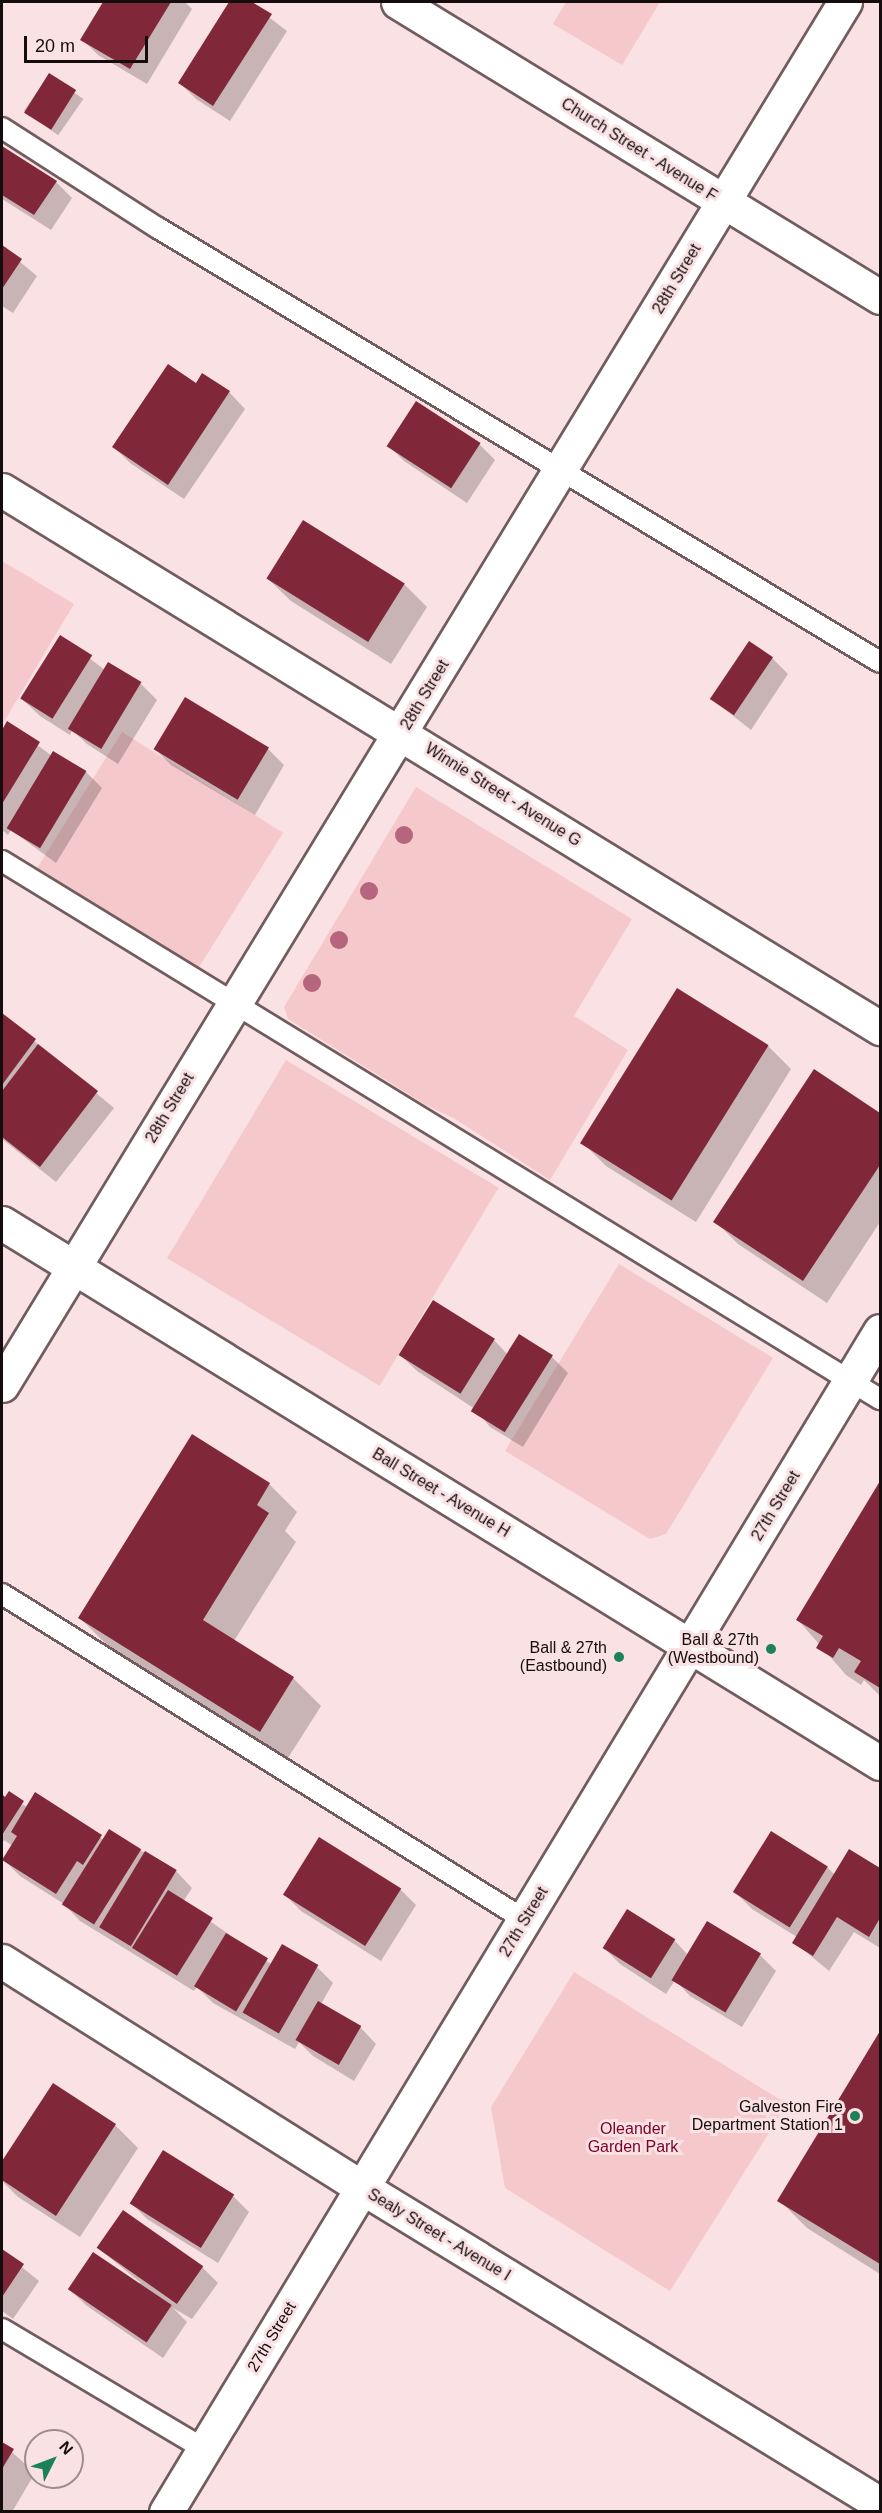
<!DOCTYPE html>
<style>
body{margin:0}
#map{position:relative;width:882px;height:2513px;overflow:hidden;background:#fae1e3;font-family:Arial,sans-serif}
div>[style]{position:absolute}
.green>*{inset:0;background:#f5c8cc;transform-origin:0 0}
.shadow>*{inset:0;background:#0003;transform-origin:0 0}
.building>*{inset:0;background:#80283a;transform-origin:0 0}
.roads{filter:drop-shadow(2px 0 #715c5e) drop-shadow(-2px 0 #715c5e) drop-shadow(0 2px #715c5e) drop-shadow(0 -2px #715c5e)}
.lane>*{height:20px;margin:-10px;padding:0 10px;transform-origin:10px;border-radius:10px;background:#fff}
.street>*{height:33px;margin:-16.5px;padding:0 16.5px;transform-origin:16.5px;border-radius:16.5px;background:#fff}
.secondary>*{height:33px;margin:-16.5px;padding:0 16.5px;transform-origin:16.5px;border-radius:16.5px;background:#fff}
.trees>*{width:18px;height:18px;margin:-9px;border-radius:50%;background:#b5657d}
.dots>*{width:16px;height:16px;translate:-50% -50%;box-sizing:border-box;border:3px solid #fae1e3;border-radius:50%}
span{translate:-50% -50%;white-space:nowrap;text-align:center;line-height:1.15;-webkit-text-stroke:6px #fae1e3;paint-order:stroke}
.street-label{font-size:16px;color:#140c0d}
.poi-label{font-size:16px;color:#140c0d}
.right{translate:-100% -50%;text-align:right}
.park-label{font-size:16px;color:#7c002a}
.frame{position:absolute;inset:0;border:3px solid #140c0d;pointer-events:none}
.north{position:absolute;left:24px;top:2429px;width:60px;height:60px;box-sizing:border-box;background:#fae1e3;border:2px solid #9e8c8d;border-radius:50%;rotate:48deg;font-size:16px;font-weight:700;line-height:24px;text-align:center;color:#140c0d}
.north::after{content:'';display:block;margin:auto;width:21px;height:27px;background:#1c805a;clip-path:polygon(50% 0,100% 100%,50% 72%,0 100%)}
.scale{position:absolute;left:24px;top:36px;width:124px;height:27px;box-sizing:border-box;border:3px solid #140c0d;border-top:0;padding-left:8px;font-size:18px;line-height:21px;white-space:nowrap;color:#140c0d;-webkit-text-stroke:4px #fae1e3;paint-order:stroke}
</style>
<div id="map">
<div class="green">
<i style="clip-path:polygon(566px 2px,660px 2px,622px 65px,553px 24px)"></i>
<i style="clip-path:polygon(2px 561px,74px 604px,2px 725px)"></i>
<i style="left:122px;top:732px;width:190px;height:165px;rotate:32deg"></i>
<i style="clip-path:polygon(416px 787px,632px 919px,574px 1016px,628px 1050px,550px 1180px,455px 1119px,426px 1105px,288px 1019px,284px 1007px)"></i>
<i style="left:286px;top:1060px;width:248px;height:231px;rotate:31deg"></i>
<i style="clip-path:polygon(619px 1264px,773px 1358px,666px 1534px,650px 1539px,505px 1451px)"></i>
<i style="clip-path:polygon(574px 1972px,787px 2104px,670px 2291px,505px 2188px,491px 2107px)"></i>
</div>
<div class="shadow">
<i style="clip-path:polygon(105px 2px,185px 2px,192px 9px,147px 84px,98px 55px,82px 39px)"></i>
<i style="clip-path:polygon(231px 2px,249px 2px,287px 31px,230px 121px,196px 99px,180px 83px)"></i>
<i style="left:49px;top:75px;width:42px;height:44px;rotate:35deg"></i>
<i style="clip-path:polygon(2px 148px,56px 182px,72px 198px,51px 230px,2px 199px)"></i>
<i style="clip-path:polygon(2px 247px,37px 276px,13px 313px,2px 306px)"></i>
<i style="clip-path:polygon(196px 385px,229px 392px,245px 409px,184px 499px,130px 463px,114px 447px)"></i>
<i style="clip-path:polygon(479px 444px,495px 460px,467px 503px,404px 461px,388px 445px)"></i>
<i style="clip-path:polygon(268px 579px,404px 584px,427px 607px,391px 664px,291px 601px)"></i>
<i style="clip-path:polygon(61px 637px,105px 670px,108px 664px,141px 684px,157px 700px,118px 764px,87px 744px,72px 730px,70px 735px,40px 716px,23px 700px)"></i>
<i style="clip-path:polygon(772px 658px,788px 674px,751px 730px,713px 700px)"></i>
<i style="clip-path:polygon(186px 699px,268px 749px,284px 765px,255px 815px,171px 765px,155px 749px)"></i>
<i style="clip-path:polygon(8px 723px,52px 756px,54px 753px,86px 772px,102px 788px,56px 863px,11px 830px,8px 835px,2px 830px,2px 733px)"></i>
<i style="clip-path:polygon(2px 1014px,114px 1108px,56px 1182px,2px 1139px)"></i>
<i style="clip-path:polygon(768px 1046px,791px 1069px,696px 1222px,606px 1166px,583px 1143px)"></i>
<i style="clip-path:polygon(814px 1071px,880px 1114px,880px 1222px,827px 1303px,738px 1244px,715px 1221px)"></i>
<i style="clip-path:polygon(519px 1336px,552px 1357px,568px 1373px,523px 1447px,490px 1427px,475px 1409px,417px 1371px,400px 1355px,494px 1340px,508px 1355px)"></i>
<i style="clip-path:polygon(880px 1483px,880px 1696px,864px 1680px,861px 1685px,846px 1675px,798px 1620px)"></i>
<i style="clip-path:polygon(269px 1484px,297px 1512px,285px 1531px,296px 1542px,234px 1641px,293px 1678px,321px 1706px,288px 1758px,108px 1646px,80px 1618px)"></i>
<i style="clip-path:polygon(35px 1795px,104px 1840px,140px 1850px,176px 1871px,192px 1888px,183px 1902px,271px 1964px,317px 1967px,333px 1983px,321px 2004px,360px 2027px,376px 2044px,354px 2081px,313px 2056px,299px 2042px,295px 2049px,213px 2003px,197px 1987px,194px 1991px,80px 1921px,64px 1904px,20px 1876px,4px 1860px,13px 1846px,4px 1840px,2px 1844px,2px 1796px,28px 1807px)"></i>
<i style="clip-path:polygon(850px 1851px,880px 1869px,880px 1948px,854px 1932px,829px 1971px,794px 1942px,797px 1937px,752px 1909px,736px 1893px,827px 1867px,835px 1875px)"></i>
<i style="clip-path:polygon(400px 1889px,416px 1905px,381px 1961px,301px 1911px,285px 1895px)"></i>
<i style="clip-path:polygon(674px 1940px,688px 1955px,760px 1955px,776px 1971px,742px 2027px,690px 1996px,675px 1980px,666px 1994px,620px 1964px,604px 1948px)"></i>
<i style="clip-path:polygon(880px 2034px,880px 2274px,807px 2228px,779px 2200px)"></i>
<i style="clip-path:polygon(53px 2085px,115px 2125px,138px 2148px,80px 2237px,18px 2197px,2px 2181px,2px 2164px)"></i>
<i style="clip-path:polygon(233px 2196px,249px 2212px,218px 2263px,147px 2219px,131px 2203px)"></i>
<i style="clip-path:polygon(98px 2248px,202px 2267px,218px 2283px,192px 2319px,173px 2308px,187px 2322px,163px 2358px,87px 2306px,70px 2290px,141px 2283px)"></i>
<i style="clip-path:polygon(2px 2251px,39px 2281px,13px 2319px,2px 2311px)"></i>
<i style="clip-path:polygon(2px 2443px,35px 2473px,12px 2512px,2px 2512px)"></i>
</div>
<div class="building">
<i style="clip-path:polygon(103px 2px,171px 2px,130px 69px,80px 40px)"></i>
<i style="clip-path:polygon(229px 2px,252px 2px,272px 14px,213px 106px,178px 83px)"></i>
<i style="left:49px;top:73px;width:32px;height:47px;rotate:32deg"></i>
<i style="clip-path:polygon(2px 146px,57px 181px,34px 215px,2px 195px)"></i>
<i style="clip-path:polygon(2px 245px,22px 259px,2px 289px)"></i>
<i style="clip-path:polygon(168px 364px,196px 383px,202px 373px,230px 391px,168px 485px,112px 447px)"></i>
<i style="left:416px;top:401px;width:77px;height:54px;rotate:33deg"></i>
<i style="left:303px;top:520px;width:120px;height:69px;rotate:32deg"></i>
<i style="left:60px;top:635px;width:38px;height:75px;rotate:32deg"></i>
<i style="left:749px;top:641px;width:29px;height:70px;rotate:34deg"></i>
<i style="left:108px;top:662px;width:39px;height:78px;rotate:31deg"></i>
<i style="left:185px;top:697px;width:98px;height:61px;rotate:31deg"></i>
<i style="clip-path:polygon(7px 721px,40px 742px,2px 804px,2px 730px)"></i>
<i style="left:53px;top:751px;width:39px;height:90px;rotate:31deg"></i>
<i style="left:677px;top:988px;width:108px;height:183px;rotate:32deg"></i>
<i style="clip-path:polygon(2px 1013px,36px 1039px,2px 1085px)"></i>
<i style="clip-path:polygon(38px 1044px,98px 1091px,40px 1167px,2px 1137px,2px 1091px)"></i>
<i style="clip-path:polygon(814px 1069px,880px 1113px,880px 1165px,803px 1281px,713px 1222px)"></i>
<i style="left:433px;top:1300px;width:73px;height:65px;rotate:32deg"></i>
<i style="left:519px;top:1334px;width:40px;height:91px;rotate:32deg"></i>
<i style="clip-path:polygon(192px 1434px,270px 1483px,257px 1505px,269px 1513px,203px 1620px,294px 1677px,260px 1732px,78px 1618px)"></i>
<i style="clip-path:polygon(880px 1481px,880px 1688px,854px 1672px,861px 1661px,839px 1648px,833px 1658px,816px 1648px,823px 1636px,796px 1620px)"></i>
<i style="clip-path:polygon(9px 1791px,24px 1801px,2px 1835px,2px 1794px,5px 1797px)"></i>
<i style="clip-path:polygon(35px 1792px,102px 1835px,83px 1865px,77px 1861px,56px 1894px,2px 1860px,17px 1836px,11px 1832px)"></i>
<i style="left:109px;top:1829px;width:38px;height:89px;rotate:32deg"></i>
<i style="left:771px;top:1831px;width:67px;height:72px;rotate:32deg"></i>
<i style="left:319px;top:1837px;width:97px;height:68px;rotate:32deg"></i>
<i style="clip-path:polygon(849px 1849px,880px 1868px,880px 1918px,869px 1937px,837px 1917px,813px 1956px,792px 1943px)"></i>
<i style="left:145px;top:1851px;width:37px;height:89px;rotate:31deg"></i>
<i style="left:168px;top:1890px;width:53px;height:68px;rotate:32deg"></i>
<i style="left:627px;top:1909px;width:57px;height:46px;rotate:32deg"></i>
<i style="left:707px;top:1921px;width:63px;height:69px;rotate:31deg"></i>
<i style="left:226px;top:1933px;width:49px;height:62px;rotate:31deg"></i>
<i style="left:282px;top:1944px;width:42px;height:79px;rotate:30deg"></i>
<i style="left:318px;top:2001px;width:50px;height:45px;rotate:30deg"></i>
<i style="clip-path:polygon(880px 2031px,880px 2264px,777px 2201px)"></i>
<i style="clip-path:polygon(53px 2083px,116px 2124px,56px 2216px,2px 2180px,2px 2161px)"></i>
<i style="left:163px;top:2150px;width:84px;height:63px;rotate:32deg"></i>
<i style="left:123px;top:2210px;width:98px;height:46px;rotate:35deg"></i>
<i style="clip-path:polygon(2px 2249px,24px 2264px,2px 2297px)"></i>
<i style="left:93px;top:2252px;width:95px;height:45px;rotate:34deg"></i>
<i style="clip-path:polygon(2px 2442px,14px 2449px,2px 2469px)"></i>
</div>
<div class="roads">
<div class="lane">
<i style="left:2px;top:128px;width:185px;rotate:32.7deg"></i>
<i style="left:158px;top:228px;width:842px;rotate:31.01deg"></i>
<i style="left:2px;top:861px;width:1030px;rotate:31.5deg"></i>
<i style="left:2px;top:1594px;width:616px;rotate:31.94deg"></i>
<i style="left:2px;top:2329px;width:235px;rotate:30.7deg"></i>
</div>
<div class="street">
<i style="left:2px;top:490px;width:1030px;rotate:31.5deg"></i>
<i style="left:2px;top:1385px;width:1620px;rotate:-58.64deg"></i>
<i style="left:2px;top:1961px;width:426px;rotate:32.2deg"></i>
<i style="left:363px;top:2188px;width:606px;rotate:31.43deg"></i>
<i style="left:166px;top:2512px;width:1380px;rotate:-58.84deg"></i>
</div>
<div class="secondary">
<i style="left:398px;top:2px;width:565px;rotate:31.47deg"></i>
<i style="left:2px;top:1223px;width:1031px;rotate:31.59deg"></i>
</div>
</div>
<div class="trees">
<i style="left:404px;top:835px"></i>
<i style="left:369px;top:891px"></i>
<i style="left:339px;top:940px"></i>
<i style="left:312px;top:983px"></i>
</div>
<div class="dots">
<i style="left:771px;top:1649px;background:#1c805a"></i>
<i style="left:619px;top:1657px;background:#1c805a"></i>
<i style="left:855px;top:2116px;background:#1c805a"></i>
</div>
<div class="street-label">
<span style="left:639px;top:150px;rotate:32deg">Church Street - Avenue F</span>
<span style="left:677px;top:279px;rotate:-59deg">28th Street</span>
<span style="left:425px;top:695px;rotate:-59deg">28th Street</span>
<span style="left:503px;top:795px;rotate:32deg">Winnie Street - Avenue G</span>
<span style="left:170px;top:1108px;rotate:-59deg">28th Street</span>
<span style="left:441px;top:1493px;rotate:31deg">Ball Street - Avenue H</span>
<span style="left:776px;top:1506px;rotate:-59deg">27th Street</span>
<span style="left:524px;top:1922px;rotate:-59deg">27th Street</span>
<span style="left:439px;top:2235px;rotate:31deg">Sealy Street - Avenue I</span>
<span style="left:272px;top:2337px;rotate:-59deg">27th Street</span>
</div>
<div class="poi-label">
<span class="right" style="left:759px;top:1649px">Ball &amp; 27th<br>(Westbound)</span>
<span class="right" style="left:607px;top:1657px">Ball &amp; 27th<br>(Eastbound)</span>
<span class="right" style="left:843px;top:2116px">Galveston Fire<br>Department Station 1</span>
</div>
<div class="park-label">
<span style="left:633px;top:2138px">Oleander<br>Garden Park</span>
</div>
<div class="frame"></div>
<div class="north">N</div>
<div class="scale">20 m</div>
</div>
